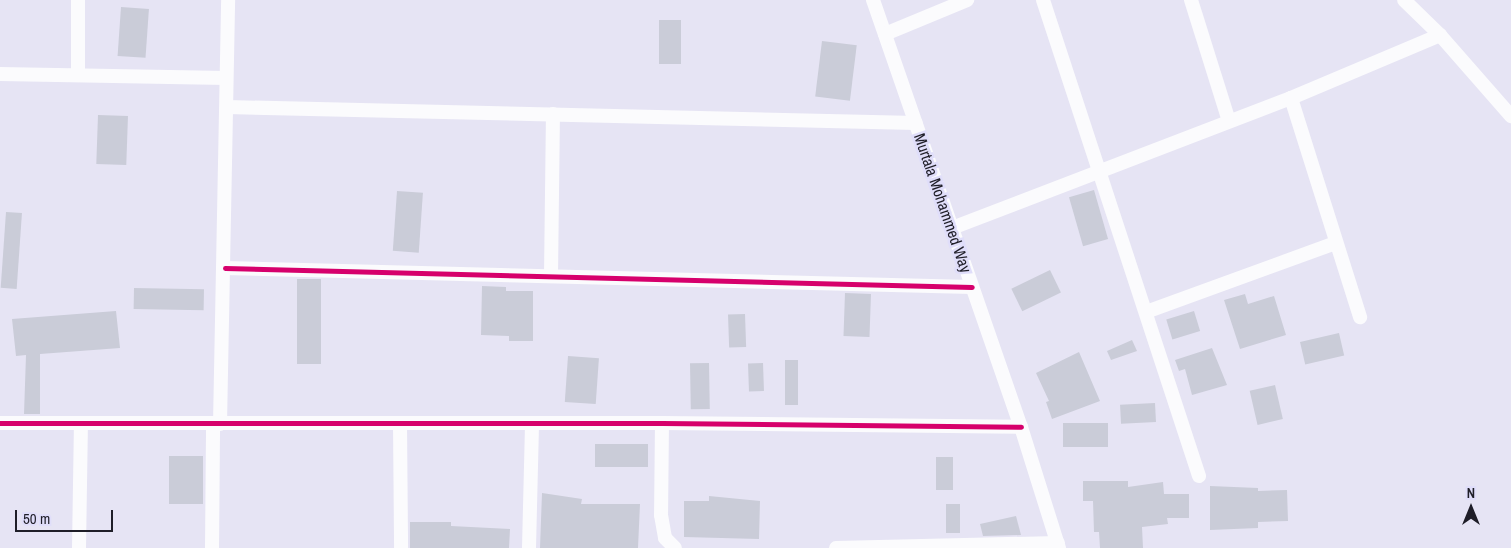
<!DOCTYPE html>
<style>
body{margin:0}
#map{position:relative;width:1511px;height:548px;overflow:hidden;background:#e6e4f4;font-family:"Archivo Narrow",sans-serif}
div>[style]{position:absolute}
.building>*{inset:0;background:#caccd8;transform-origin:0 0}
.minor>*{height:14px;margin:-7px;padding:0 7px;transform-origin:7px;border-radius:7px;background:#fbfbfd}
.cycleway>*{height:5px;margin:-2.5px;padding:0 2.5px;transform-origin:2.5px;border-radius:2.5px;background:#d6006c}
span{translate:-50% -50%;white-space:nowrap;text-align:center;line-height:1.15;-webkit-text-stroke:5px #e0defa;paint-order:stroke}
.street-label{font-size:16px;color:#1f1e28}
.north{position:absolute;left:1446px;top:483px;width:50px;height:50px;-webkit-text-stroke:4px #e0defa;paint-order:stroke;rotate:0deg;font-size:14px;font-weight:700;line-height:20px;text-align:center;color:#1f1e28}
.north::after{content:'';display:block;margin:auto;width:18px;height:22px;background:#1f1e28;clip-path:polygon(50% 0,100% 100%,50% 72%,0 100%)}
.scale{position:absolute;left:15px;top:510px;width:98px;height:22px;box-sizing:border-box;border:2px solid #1f1e28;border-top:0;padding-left:6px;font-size:15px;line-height:18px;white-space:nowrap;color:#1f1e28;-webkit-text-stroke:4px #e0defa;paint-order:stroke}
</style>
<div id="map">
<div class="building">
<i style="left:121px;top:7px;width:28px;height:49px;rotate:4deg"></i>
<i style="left:659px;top:20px;width:22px;height:44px"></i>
<i style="left:822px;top:41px;width:35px;height:56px;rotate:7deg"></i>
<i style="left:98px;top:115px;width:30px;height:49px;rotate:2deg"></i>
<i style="left:1094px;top:190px;width:51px;height:26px;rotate:74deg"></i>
<i style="left:397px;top:191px;width:26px;height:60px;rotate:4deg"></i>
<i style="left:6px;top:212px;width:16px;height:76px;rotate:4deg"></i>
<i style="left:1050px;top:270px;width:25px;height:43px;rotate:64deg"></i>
<i style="left:297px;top:279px;width:24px;height:85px"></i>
<i style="clip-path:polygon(482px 286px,506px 287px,506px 291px,533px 291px,533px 341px,509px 341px,509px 336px,481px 335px)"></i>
<i style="left:134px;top:288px;width:70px;height:21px;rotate:1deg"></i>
<i style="left:845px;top:293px;width:26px;height:43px;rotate:2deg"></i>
<i style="clip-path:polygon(1245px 294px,1248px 304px,1274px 296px,1286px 335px,1240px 349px,1224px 300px)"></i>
<i style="clip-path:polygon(116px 311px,120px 348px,40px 354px,40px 414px,24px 414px,26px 355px,16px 356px,12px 319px)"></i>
<i style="left:1194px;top:311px;width:21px;height:29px;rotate:73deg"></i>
<i style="left:745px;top:314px;width:33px;height:17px;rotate:88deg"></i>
<i style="left:1339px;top:333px;width:23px;height:40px;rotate:77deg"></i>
<i style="clip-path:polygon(1132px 340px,1137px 351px,1111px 360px,1107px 351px)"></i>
<i style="clip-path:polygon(1212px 348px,1227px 385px,1192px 395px,1185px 369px,1179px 371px,1175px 360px)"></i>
<i style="clip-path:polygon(1079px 352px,1100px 401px,1052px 419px,1046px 402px,1049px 401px,1036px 373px)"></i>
<i style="left:568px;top:356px;width:31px;height:46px;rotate:4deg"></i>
<i style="left:785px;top:360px;width:13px;height:45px"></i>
<i style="left:709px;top:363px;width:46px;height:19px;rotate:89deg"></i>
<i style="left:763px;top:363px;width:28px;height:15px;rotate:88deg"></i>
<i style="left:1275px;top:385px;width:35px;height:26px;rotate:77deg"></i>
<i style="left:1155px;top:403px;width:19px;height:35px;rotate:87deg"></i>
<i style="left:1063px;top:423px;width:45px;height:24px"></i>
<i style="left:595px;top:444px;width:53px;height:23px"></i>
<i style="left:169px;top:456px;width:34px;height:48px"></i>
<i style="left:936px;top:457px;width:17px;height:33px"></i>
<i style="clip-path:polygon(1083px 481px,1128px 481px,1128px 487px,1163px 482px,1164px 494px,1189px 494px,1189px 518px,1167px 518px,1168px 524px,1142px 527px,1143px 548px,1100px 548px,1099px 532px,1094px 532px,1093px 501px,1083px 501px)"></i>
<i style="clip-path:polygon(1210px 486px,1258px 488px,1258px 491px,1287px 490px,1288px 521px,1258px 522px,1258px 528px,1210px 530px)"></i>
<i style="clip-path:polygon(542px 493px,582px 499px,581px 504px,640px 504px,638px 548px,540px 548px)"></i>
<i style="clip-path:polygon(709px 496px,760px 501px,759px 539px,684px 537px,684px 501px,709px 501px)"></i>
<i style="left:946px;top:504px;width:14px;height:29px"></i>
<i style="clip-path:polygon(1016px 516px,1021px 535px,983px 536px,980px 524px)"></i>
<i style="clip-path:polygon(410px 522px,451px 522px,451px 526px,510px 529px,509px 548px,410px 548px)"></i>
</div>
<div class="minor">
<i style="left:873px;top:0;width:452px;rotate:70.9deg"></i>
<i style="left:1021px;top:427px;width:127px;rotate:72.6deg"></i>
<i style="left:1043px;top:0;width:501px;rotate:71.85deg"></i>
<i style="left:1191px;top:0;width:127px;rotate:72.6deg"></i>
<i style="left:885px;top:34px;width:89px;rotate:-22.5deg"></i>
<i style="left:1440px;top:35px;width:108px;rotate:48.8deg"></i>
<i style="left:0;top:74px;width:226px;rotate:1deg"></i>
<i style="left:78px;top:75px;width:75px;rotate:-90deg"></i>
<i style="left:1291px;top:98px;width:230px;rotate:72.5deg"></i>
<i style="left:227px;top:107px;width:689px;rotate:1.33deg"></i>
<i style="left:952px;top:228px;width:363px;rotate:-21deg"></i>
<i style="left:1291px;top:98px;width:162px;rotate:-22.9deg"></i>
<i style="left:1440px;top:35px;width:50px;rotate:-135.8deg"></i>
<i style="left:225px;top:268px;width:747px;rotate:1.46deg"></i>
<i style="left:551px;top:275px;width:161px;rotate:-89.3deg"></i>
<i style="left:1146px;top:312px;width:202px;rotate:-20deg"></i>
<i style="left:0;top:423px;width:662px"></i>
<i style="left:662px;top:423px;width:359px;rotate:0.6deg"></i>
<i style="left:662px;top:423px;width:92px;rotate:90.6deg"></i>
<i style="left:661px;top:515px;width:23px;rotate:80deg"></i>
<i style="left:665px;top:538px;width:14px;rotate:45deg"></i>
<i style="left:220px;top:424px;width:424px;rotate:-88.9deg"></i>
<i style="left:400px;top:424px;width:124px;rotate:89.5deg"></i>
<i style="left:79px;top:548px;width:124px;rotate:-89.1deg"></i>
<i style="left:212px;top:548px;width:124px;rotate:-89.5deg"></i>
<i style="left:529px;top:548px;width:124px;rotate:-88.6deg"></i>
<i style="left:836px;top:548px;width:222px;rotate:-1.3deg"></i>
</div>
<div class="cycleway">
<i style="left:225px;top:268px;width:747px;rotate:1.46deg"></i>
<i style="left:0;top:423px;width:662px"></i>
<i style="left:662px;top:423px;width:359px;rotate:0.6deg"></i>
</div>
<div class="street-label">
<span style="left:943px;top:203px;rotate:71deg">Murtala Mohammed Way</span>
</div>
<div class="north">N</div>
<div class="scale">50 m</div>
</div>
